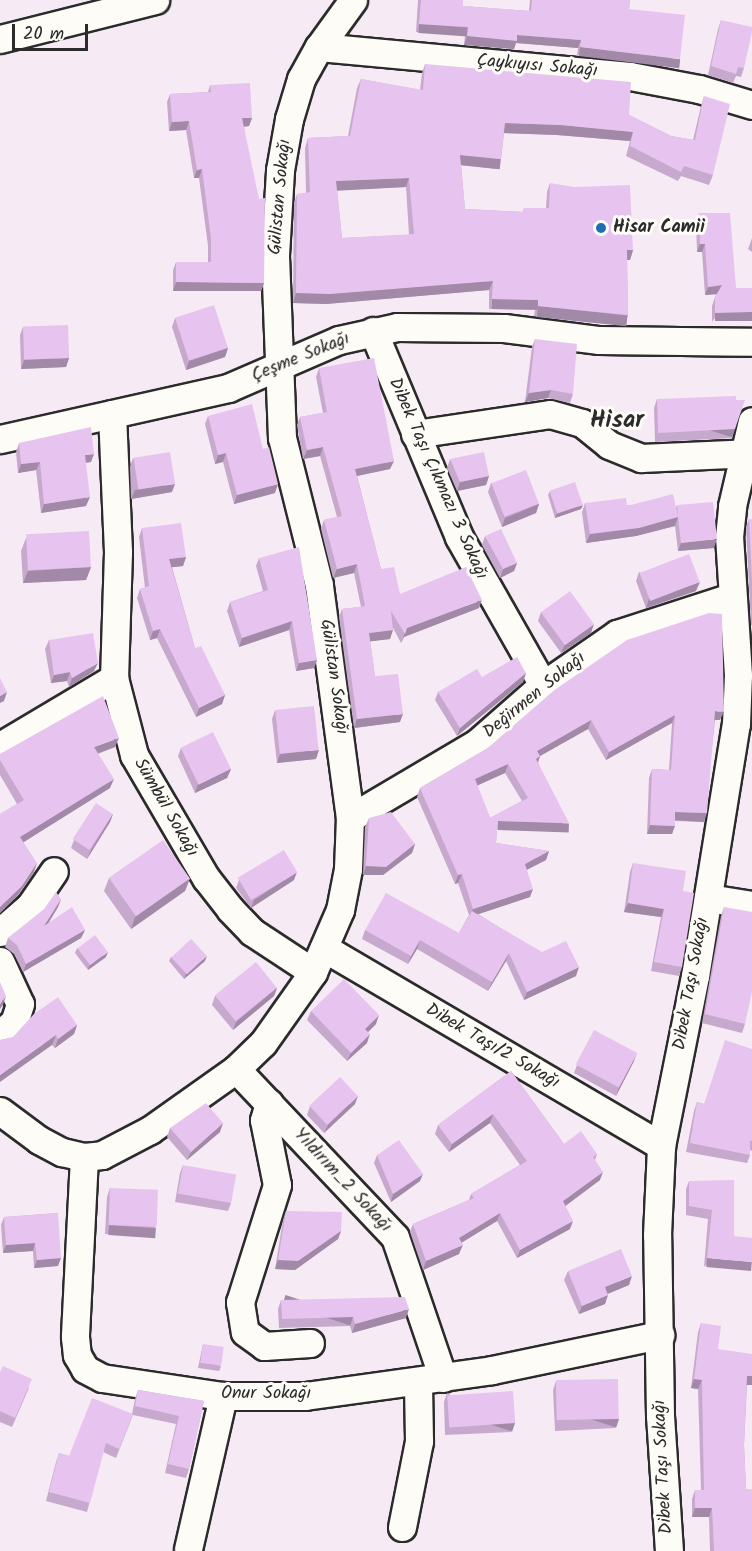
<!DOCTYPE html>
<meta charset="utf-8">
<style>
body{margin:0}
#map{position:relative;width:752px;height:1551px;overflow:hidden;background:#f6ebf5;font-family:Kalam,sans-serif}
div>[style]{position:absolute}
.roads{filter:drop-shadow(2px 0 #2b2b2b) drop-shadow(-2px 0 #2b2b2b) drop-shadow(0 2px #2b2b2b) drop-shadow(0 -2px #2b2b2b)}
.minor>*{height:27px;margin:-13.5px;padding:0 13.5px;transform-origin:13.5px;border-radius:13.5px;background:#fdfcf7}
.wall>*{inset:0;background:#c7a9ce}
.shaded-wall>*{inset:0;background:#a289a7;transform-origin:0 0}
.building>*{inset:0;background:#e7c4ef;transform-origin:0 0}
.dots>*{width:16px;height:16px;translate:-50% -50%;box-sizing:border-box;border:3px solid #fdfcf7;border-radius:50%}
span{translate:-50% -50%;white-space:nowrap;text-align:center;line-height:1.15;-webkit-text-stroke:6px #fdfcf7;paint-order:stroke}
.street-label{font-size:18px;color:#2b2b2b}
.poi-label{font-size:18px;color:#2b2b2b;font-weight:700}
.left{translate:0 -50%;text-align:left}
.district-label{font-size:24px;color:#2b2b2b;font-weight:700}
.scale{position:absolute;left:12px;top:24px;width:76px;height:27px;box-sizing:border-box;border:3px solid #2b2b2b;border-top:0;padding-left:8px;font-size:18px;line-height:21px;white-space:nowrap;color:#2b2b2b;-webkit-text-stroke:4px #fdfcf7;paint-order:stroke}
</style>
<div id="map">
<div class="roads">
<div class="minor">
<i style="left:0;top:39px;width:160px;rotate:-14.1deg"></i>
<i style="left:319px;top:47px;width:312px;rotate:5.3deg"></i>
<i style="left:630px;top:76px;width:70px;rotate:10.7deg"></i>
<i style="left:699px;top:89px;width:55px;rotate:16.8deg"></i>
<i style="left:373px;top:331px;width:223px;rotate:67.3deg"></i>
<i style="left:459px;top:537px;width:170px;rotate:60.4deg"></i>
<i style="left:112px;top:414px;width:138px;rotate:87.5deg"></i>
<i style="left:118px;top:552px;width:126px;rotate:91.8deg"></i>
<i style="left:114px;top:678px;width:80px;rotate:75.4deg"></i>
<i style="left:134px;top:755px;width:143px;rotate:59.7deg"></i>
<i style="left:206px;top:878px;width:39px;rotate:52deg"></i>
<i style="left:230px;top:909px;width:32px;rotate:46deg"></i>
<i style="left:252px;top:932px;width:73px;rotate:33.3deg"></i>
<i style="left:415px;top:434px;width:136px;rotate:-8.4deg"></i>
<i style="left:550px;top:414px;width:33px;rotate:16deg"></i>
<i style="left:582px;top:423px;width:35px;rotate:39deg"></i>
<i style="left:609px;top:445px;width:35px;rotate:22deg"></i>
<i style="left:641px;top:458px;width:111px;rotate:-2.6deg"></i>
<i style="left:0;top:439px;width:234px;rotate:-12.6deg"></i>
<i style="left:228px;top:388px;width:121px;rotate:-23.4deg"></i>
<i style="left:339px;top:340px;width:59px;rotate:-12.6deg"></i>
<i style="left:397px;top:327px;width:107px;rotate:0.5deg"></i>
<i style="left:504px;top:328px;width:96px;rotate:7.2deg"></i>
<i style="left:599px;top:340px;width:153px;rotate:0.7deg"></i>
<i style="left:0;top:746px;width:133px;rotate:-30.8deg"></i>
<i style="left:350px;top:818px;width:147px;rotate:-30.6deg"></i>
<i style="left:477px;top:743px;width:88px;rotate:-41.3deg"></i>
<i style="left:543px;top:685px;width:90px;rotate:-34.6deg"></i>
<i style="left:617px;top:634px;width:120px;rotate:-18deg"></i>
<i style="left:708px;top:898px;width:45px;rotate:9deg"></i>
<i style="left:0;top:932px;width:40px;rotate:-41deg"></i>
<i style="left:30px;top:906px;width:42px;rotate:-55.6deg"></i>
<i style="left:324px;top:948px;width:391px;rotate:30.4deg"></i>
<i style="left:0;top:961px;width:47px;rotate:65.1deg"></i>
<i style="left:20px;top:1004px;width:19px;rotate:108deg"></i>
<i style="left:14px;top:1022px;width:18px;rotate:139deg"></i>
<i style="left:236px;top:1069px;width:231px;rotate:46.6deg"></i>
<i style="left:395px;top:1237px;width:149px;rotate:71.2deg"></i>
<i style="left:269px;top:1103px;width:18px;rotate:106deg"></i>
<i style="left:264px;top:1120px;width:66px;rotate:78.7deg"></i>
<i style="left:277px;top:1185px;width:123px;rotate:107.5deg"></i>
<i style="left:240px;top:1302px;width:30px;rotate:81deg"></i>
<i style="left:245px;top:1332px;width:24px;rotate:36deg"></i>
<i style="left:264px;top:1346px;width:46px;rotate:-3.7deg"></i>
<i style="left:0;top:1111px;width:49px;rotate:36.6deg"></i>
<i style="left:39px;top:1140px;width:26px;rotate:28deg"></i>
<i style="left:62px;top:1152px;width:23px;rotate:13deg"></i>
<i style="left:84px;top:1157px;width:18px;rotate:-6deg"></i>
<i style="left:102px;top:1155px;width:54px;rotate:-27.5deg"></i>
<i style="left:150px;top:1130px;width:105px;rotate:-35.3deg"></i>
<i style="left:236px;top:1069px;width:37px;rotate:-44deg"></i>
<i style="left:263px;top:1043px;width:87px;rotate:-54.8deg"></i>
<i style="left:313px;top:972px;width:68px;rotate:-66.5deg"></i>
<i style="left:340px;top:910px;width:42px;rotate:-79deg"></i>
<i style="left:348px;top:869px;width:51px;rotate:-87.8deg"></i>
<i style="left:350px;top:818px;width:235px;rotate:-97.6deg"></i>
<i style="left:319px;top:585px;width:152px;rotate:-104.1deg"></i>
<i style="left:282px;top:438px;width:183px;rotate:-92.2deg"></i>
<i style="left:275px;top:255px;width:85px;rotate:-86.6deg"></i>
<i style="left:280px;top:170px;width:52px;rotate:-80deg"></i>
<i style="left:289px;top:119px;width:42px;rotate:-73.3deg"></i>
<i style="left:301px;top:79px;width:37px;rotate:-61deg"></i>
<i style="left:319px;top:47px;width:58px;rotate:-54.1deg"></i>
<i style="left:84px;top:1157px;width:180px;rotate:92.9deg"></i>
<i style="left:75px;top:1337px;width:18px;rotate:84deg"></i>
<i style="left:77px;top:1355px;width:16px;rotate:60deg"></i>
<i style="left:85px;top:1369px;width:19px;rotate:28deg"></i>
<i style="left:102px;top:1378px;width:122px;rotate:8.5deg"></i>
<i style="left:223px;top:1396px;width:82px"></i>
<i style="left:305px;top:1396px;width:189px;rotate:-7.9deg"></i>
<i style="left:492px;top:1370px;width:172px;rotate:-11.8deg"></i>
<i style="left:402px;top:1527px;width:88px;rotate:-78.8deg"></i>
<i style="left:419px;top:1441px;width:59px;rotate:-91deg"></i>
<i style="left:188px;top:1549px;width:157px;rotate:-77.1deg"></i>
<i style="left:669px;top:1551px;width:135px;rotate:-93.8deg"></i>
<i style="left:660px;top:1416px;width:181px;rotate:-90.9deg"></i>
<i style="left:657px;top:1235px;width:89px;rotate:-87.4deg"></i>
<i style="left:661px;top:1146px;width:173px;rotate:-78.7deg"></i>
<i style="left:695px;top:976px;width:255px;rotate:-80.8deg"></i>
<i style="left:736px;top:724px;width:49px;rotate:-87.7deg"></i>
<i style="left:738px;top:675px;width:138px;rotate:-93.7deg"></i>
<i style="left:729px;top:537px;width:31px;rotate:-84deg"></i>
<i style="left:732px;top:506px;width:87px;rotate:-76.8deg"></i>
</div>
</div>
<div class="wall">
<i style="clip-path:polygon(418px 0,463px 0,463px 6px,529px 11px,530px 0,630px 0,629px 9px,677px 67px,577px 55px,578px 48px,516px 43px,514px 49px,464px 45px,465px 35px,416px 32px)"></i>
<i style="clip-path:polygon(721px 20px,744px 68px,741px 77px,736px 76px,733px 83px,708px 75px,718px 29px)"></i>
<i style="clip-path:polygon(evenodd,425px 64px,629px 115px,671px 136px,693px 140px,701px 106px,704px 96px,713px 175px,709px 185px,681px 176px,678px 181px,626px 156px,630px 141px,557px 135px,504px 133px,501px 159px,497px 169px,461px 165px,465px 209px,523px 212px,524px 208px,546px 208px,547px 192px,550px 183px,633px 250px,630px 260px,627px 260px,628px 315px,625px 325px,534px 316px,535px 310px,489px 309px,489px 290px,326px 304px,293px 303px,294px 203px,297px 194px,306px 193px,305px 148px,308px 138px,348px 136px,357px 88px,361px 79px,420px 90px,422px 73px,425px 64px,406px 187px,409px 235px,342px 238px,337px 190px,406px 187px)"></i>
<i style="clip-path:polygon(210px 85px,252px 118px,249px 126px,244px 127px,264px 283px,261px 291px,173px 291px,173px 270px,176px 262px,208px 262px,208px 246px,199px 178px,194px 178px,186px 130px,169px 131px,167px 102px,170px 94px,208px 92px)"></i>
<i style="clip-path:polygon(699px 213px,736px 288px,712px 322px,712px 306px,716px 294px,705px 295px,702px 252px,697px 252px,696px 222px)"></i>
<i style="clip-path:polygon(752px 238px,752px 252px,748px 249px)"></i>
<i style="clip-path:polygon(175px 318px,228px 348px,225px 357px,186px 370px,172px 327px)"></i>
<i style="clip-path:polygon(23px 327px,69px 358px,66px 367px,21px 369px,20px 335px)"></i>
<i style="clip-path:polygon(535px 339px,573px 394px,570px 403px,548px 398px,525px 402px,532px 347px)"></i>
<i style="clip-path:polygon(319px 368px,390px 469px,357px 476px,381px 569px,400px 594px,479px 608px,404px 637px,401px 643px,393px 628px,390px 639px,370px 641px,375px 676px,400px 722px,354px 728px,339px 617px,342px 609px,361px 607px,354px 573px,333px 578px,321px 529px,324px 520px,337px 517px,320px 456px,303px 459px,297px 425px,300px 417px,323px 413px,316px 377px)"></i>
<i style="clip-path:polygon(657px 399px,732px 438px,655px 442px,654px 408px)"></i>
<i style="clip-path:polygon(208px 416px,275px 493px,234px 504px,223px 462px,215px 464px,205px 424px)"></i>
<i style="clip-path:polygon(19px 443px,91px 462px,86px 463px,86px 506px,41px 513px,36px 470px,18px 473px,16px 452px)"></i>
<i style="clip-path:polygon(133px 458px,172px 492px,131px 499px,130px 467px)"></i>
<i style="clip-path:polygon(450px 459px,489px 476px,486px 485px,457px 491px,447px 468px)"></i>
<i style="clip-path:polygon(491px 483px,539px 504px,536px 513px,502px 527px,488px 492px)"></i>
<i style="clip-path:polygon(550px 491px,581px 509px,555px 518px,548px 495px)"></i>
<i style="clip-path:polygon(585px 503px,676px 508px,677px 505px,714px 548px,678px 551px,675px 526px,636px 536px,586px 543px,582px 512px)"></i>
<i style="clip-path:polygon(749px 519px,752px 519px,752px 625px,751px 625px,746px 527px)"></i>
<i style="clip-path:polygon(142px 528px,186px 557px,183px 566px,172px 567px,195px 648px,225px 695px,222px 704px,196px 717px,157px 638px,150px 640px,137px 598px,140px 589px,145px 588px,139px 537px)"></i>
<i style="clip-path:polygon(485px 536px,517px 563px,514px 571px,500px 578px,482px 545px)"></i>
<i style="clip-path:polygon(26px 538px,91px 567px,86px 580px,23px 583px,21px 551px)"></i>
<i style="clip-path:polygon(259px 558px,317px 660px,314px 668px,296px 671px,289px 630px,239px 647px,227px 611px,230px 602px,263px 591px,256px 566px)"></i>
<i style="clip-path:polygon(639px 572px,696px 591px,646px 608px,636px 581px)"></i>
<i style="clip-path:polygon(541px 612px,591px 633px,561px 653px,538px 621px)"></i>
<i style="clip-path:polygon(49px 640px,94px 671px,69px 687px,67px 681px,51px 683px,45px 649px)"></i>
<i style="clip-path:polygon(526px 673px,523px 682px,457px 736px,435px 700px,438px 692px,482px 677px)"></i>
<i style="clip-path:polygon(evenodd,556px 689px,720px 720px,715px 720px,704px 822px,675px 821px,672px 834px,647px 834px,649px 778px,652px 769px,669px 770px,672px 723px,606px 760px,588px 729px,540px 756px,538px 762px,566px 831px,497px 829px,496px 843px,549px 851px,546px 860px,527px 870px,530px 897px,478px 914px,576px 976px,524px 1000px,506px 961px,488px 991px,417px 949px,408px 964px,362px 939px,365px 930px,459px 933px,469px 915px,458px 883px,455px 884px,417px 797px,420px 788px,488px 748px,556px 689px,505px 773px,522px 801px,490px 818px,477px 785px,505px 773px)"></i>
<i style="clip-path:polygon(275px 710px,316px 759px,277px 763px,272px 719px)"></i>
<i style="clip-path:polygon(115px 747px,98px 754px,110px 788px,23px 842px,34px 872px,18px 895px,0 913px,0 814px,17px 804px,0 775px,0 754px)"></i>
<i style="clip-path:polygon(181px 748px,231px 769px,227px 778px,195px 793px,178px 756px)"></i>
<i style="clip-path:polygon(113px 814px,110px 822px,87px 859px,71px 848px,74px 840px)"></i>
<i style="clip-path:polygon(369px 818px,415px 844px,412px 853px,383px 875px,363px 875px,365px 827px)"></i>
<i style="clip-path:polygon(633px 863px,683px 891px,682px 967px,679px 976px,651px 971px,661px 917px,624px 912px,630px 872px)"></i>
<i style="clip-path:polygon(109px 878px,190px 878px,185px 891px,131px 929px,104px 891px)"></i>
<i style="clip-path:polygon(239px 880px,294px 880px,251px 908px,236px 888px)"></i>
<i style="clip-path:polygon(61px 899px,58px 907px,48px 924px,85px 930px,81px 938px,23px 972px,14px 954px,5px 947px,8px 938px)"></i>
<i style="clip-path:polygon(724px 907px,745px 1024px,742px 1033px,702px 1023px,721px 916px)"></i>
<i style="clip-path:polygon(77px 948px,106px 957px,88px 970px,75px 953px)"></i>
<i style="clip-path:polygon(171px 957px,205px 961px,184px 979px,169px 961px)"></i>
<i style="clip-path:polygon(277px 988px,274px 996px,233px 1030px,212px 1005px,215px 996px)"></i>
<i style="clip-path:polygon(311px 1011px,376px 1024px,368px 1032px,367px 1043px,347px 1061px,307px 1020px)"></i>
<i style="clip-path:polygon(77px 1025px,74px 1034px,55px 1048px,52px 1045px,0 1040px)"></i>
<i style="clip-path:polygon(752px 1049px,752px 1151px,750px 1150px,750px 1155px,747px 1163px,686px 1152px,694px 1111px,697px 1102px,704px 1104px)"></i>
<i style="clip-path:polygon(634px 1061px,616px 1096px,574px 1073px,577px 1065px)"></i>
<i style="clip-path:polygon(511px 1071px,564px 1144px,597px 1154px,595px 1160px,600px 1180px,565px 1206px,570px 1229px,517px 1258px,497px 1221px,461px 1243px,459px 1254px,423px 1270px,410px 1232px,413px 1224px,469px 1200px,471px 1194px,520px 1165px,490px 1123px,449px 1152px,435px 1134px,438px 1125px)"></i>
<i style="clip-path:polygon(355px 1104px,324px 1133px,307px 1115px,310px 1106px)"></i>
<i style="clip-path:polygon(170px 1128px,220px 1132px,187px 1160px,167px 1137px)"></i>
<i style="clip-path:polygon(377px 1155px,420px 1181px,391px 1202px,374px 1163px)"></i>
<i style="clip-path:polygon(183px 1165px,231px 1203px,228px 1211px,175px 1202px,180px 1173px)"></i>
<i style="clip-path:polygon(689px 1181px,734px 1236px,704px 1267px,708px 1219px,686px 1215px,686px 1189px)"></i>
<i style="clip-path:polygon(110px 1188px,156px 1228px,153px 1237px,105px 1234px,107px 1197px)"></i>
<i style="clip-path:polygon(286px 1211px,341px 1231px,338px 1239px,295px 1270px,275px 1269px,283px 1220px)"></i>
<i style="clip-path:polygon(58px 1213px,58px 1266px,34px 1268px,33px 1251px,3px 1253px,1px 1225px,4px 1217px)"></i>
<i style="clip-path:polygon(568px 1271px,629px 1285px,608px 1294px,605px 1304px,579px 1314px,564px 1280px)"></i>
<i style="clip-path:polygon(281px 1300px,406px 1318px,352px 1333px,350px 1326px,279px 1328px,278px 1309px)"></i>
<i style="clip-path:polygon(701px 1323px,718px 1349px,752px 1385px,747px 1385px,744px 1445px,746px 1489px,752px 1551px,710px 1551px,709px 1517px,692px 1517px,692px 1499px,695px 1490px,701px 1490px,698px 1389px,691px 1388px,698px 1332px)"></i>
<i style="clip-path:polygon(203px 1344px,221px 1367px,219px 1371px,198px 1368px)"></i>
<i style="clip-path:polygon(0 1372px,29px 1388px,12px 1427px,0 1422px)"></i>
<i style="clip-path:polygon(556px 1381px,616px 1428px,555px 1431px,553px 1390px)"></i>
<i style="clip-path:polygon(138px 1390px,204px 1401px,189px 1469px,186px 1478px,165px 1473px,176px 1424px,133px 1415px,116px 1458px,103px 1452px,87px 1512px,46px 1501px,56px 1462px,59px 1453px,69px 1456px,132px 1414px,135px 1399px)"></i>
<i style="clip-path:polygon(447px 1393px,512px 1432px,445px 1435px,444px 1402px)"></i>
</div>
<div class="shaded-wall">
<i style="left:419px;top:24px;width:49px;height:9px;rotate:4deg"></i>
<i style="clip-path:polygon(517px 35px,581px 40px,578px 48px,516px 43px,514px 49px,464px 45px,467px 36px)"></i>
<i style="left:580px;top:47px;width:101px;height:9px;rotate:7deg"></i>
<i style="clip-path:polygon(242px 118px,252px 118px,249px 126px,239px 127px)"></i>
<i style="clip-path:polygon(189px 121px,186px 130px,169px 131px,172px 122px)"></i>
<i style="clip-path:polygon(505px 123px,561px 125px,633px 132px,630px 141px,557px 135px,501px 133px)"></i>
<i style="left:460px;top:155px;width:41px;height:10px;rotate:6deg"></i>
<i style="clip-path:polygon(202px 169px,199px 178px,194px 178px,197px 170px)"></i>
<i style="clip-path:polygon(409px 178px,406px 187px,333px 191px,336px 181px)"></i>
<i style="clip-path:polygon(700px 244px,705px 244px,702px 252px,697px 252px)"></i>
<i style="clip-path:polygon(627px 250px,633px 250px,630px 260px,624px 260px)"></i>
<i style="clip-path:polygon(493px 281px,489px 290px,326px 304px,293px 303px,296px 293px)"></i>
<i style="clip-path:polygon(176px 282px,264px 283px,261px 291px,173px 291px)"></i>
<i style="clip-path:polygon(722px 285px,719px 294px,705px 295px,708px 287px)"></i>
<i style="left:492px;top:299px;width:46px;height:10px;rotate:1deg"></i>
<i style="left:538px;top:306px;width:90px;height:11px;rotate:6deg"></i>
<i style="left:752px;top:312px;width:9px;height:37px;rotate:90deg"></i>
<i style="clip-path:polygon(228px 348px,225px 357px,186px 370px,189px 361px)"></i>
<i style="clip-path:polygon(69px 358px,66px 367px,21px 369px,24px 360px)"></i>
<i style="clip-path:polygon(551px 390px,548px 398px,525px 402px,529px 393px)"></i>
<i style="left:735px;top:429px;width:9px;height:77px;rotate:108deg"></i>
<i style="clip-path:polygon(323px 447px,320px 456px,303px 459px,307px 450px)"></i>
<i style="clip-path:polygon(226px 453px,223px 462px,215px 464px,218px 455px)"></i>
<i style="clip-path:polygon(94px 454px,91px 462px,82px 463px,85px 455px)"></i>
<i style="clip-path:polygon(394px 461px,390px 469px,352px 477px,355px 469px)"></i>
<i style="clip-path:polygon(40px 462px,36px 470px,18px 473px,21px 464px)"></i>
<i style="clip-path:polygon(489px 476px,486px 485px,457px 491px,460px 482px)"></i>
<i style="clip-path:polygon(175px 484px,172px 492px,131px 499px,135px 490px)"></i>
<i style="clip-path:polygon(278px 484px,275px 493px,234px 504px,237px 495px)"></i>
<i style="clip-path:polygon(90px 497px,86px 506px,41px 513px,44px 504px)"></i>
<i style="clip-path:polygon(539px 504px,536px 513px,502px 527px,505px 518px)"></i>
<i style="clip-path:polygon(583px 505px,581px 509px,555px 518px,557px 513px)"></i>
<i style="clip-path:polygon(678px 517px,675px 526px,636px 536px,586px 543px,590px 534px)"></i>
<i style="clip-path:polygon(717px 539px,714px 548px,678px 551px,681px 543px)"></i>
<i style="clip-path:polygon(186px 557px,183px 566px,166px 568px,169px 559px)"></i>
<i style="clip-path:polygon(517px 563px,514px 571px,500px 578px,503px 569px)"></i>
<i style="clip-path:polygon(357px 564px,354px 573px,333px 578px,337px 569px)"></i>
<i style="clip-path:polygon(91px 567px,86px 580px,23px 583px,28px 571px)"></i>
<i style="clip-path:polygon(700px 582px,696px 591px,646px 608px,649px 599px)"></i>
<i style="clip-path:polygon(482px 600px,479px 608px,404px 637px,401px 643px,407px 628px)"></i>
<i style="clip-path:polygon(292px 621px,289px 630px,239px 647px,242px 638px)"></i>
<i style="clip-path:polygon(594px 624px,591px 633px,561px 653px,565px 644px)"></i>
<i style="clip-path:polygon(160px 629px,157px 638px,150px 640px,153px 631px)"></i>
<i style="clip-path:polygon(393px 630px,390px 639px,366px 642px,369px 633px)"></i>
<i style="clip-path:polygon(317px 660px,314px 668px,296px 671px,299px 663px)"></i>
<i style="clip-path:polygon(98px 663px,94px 671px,69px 687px,72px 678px)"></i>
<i style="clip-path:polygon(70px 672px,67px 681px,51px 683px,54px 675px)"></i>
<i style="clip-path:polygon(526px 673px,523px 682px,457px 736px,460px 728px)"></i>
<i style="clip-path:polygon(7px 692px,4px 701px,0 703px,0 696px)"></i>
<i style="clip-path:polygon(225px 695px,222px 704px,196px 717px,199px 708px)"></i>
<i style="clip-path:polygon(715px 711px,724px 712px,720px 720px,712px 720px)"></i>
<i style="clip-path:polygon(403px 714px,400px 722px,354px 728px,357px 719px)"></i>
<i style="clip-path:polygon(675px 715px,672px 723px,606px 760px,609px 752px)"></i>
<i style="clip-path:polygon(591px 720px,588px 729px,540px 756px,537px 765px,533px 767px,537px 751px)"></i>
<i style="clip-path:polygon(119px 738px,115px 747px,90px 756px,94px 747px)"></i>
<i style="clip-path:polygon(319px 750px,316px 759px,277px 763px,280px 754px)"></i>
<i style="clip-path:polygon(508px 764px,505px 773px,472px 788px,475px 779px)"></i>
<i style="clip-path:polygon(231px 769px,227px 778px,195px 793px,198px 784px)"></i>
<i style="clip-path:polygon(114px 779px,110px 788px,16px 847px,20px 837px)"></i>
<i style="clip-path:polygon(675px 812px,707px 813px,704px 822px,672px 820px)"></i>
<i style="clip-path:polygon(113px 814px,110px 822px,87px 859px,91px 850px)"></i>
<i style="left:498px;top:821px;width:71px;height:9px;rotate:2deg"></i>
<i style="clip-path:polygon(650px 825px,675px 826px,672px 834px,647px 834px)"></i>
<i style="clip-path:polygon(415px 844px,412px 853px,383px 875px,363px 875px,366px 866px)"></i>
<i style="clip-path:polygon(549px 851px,546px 860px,522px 872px,525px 864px)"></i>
<i style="clip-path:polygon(37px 863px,34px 872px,18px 895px,0 913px,0 907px)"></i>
<i style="clip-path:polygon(297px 872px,294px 880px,251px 908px,254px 900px)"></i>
<i style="clip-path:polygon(462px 874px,458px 883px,455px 884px,458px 875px)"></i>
<i style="clip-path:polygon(190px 878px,185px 891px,131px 929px,135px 917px)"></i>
<i style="clip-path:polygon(533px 889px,530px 897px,470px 917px,473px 909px)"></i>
<i style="clip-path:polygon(61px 899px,58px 907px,41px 935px,44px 926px)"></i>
<i style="clip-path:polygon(628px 903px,664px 909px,661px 917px,624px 912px)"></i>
<i style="clip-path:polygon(85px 930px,81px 938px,23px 972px,26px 964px)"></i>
<i style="clip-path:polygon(420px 940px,417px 949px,408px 964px,411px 956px)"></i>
<i style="clip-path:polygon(108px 952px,106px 957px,88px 970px,89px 966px)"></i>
<i style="clip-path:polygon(509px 953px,506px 961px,488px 991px,492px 982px)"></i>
<i style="clip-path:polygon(207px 956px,205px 961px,184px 979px,186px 974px)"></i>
<i style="clip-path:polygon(579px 967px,576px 976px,524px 1000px,527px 992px)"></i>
<i style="clip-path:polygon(277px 988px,274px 996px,233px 1030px,236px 1022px)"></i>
<i style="clip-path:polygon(6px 996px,3px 1005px,0 1009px,0 1004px)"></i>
<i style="clip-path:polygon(379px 1015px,376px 1024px,362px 1038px,365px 1029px)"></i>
<i style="clip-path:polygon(77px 1025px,74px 1034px,55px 1048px,58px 1039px)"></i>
<i style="clip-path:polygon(370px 1034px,367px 1043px,347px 1061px,351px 1053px)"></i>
<i style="clip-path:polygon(56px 1035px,52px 1045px,0 1082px,0 1075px)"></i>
<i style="clip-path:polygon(637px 1053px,634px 1061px,616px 1096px,619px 1087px)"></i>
<i style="clip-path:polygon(358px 1096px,355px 1104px,324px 1133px,328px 1125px)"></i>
<i style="clip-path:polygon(493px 1114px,490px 1123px,449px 1152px,452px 1144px)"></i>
<i style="clip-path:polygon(223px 1123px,220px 1132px,187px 1160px,191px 1152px)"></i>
<i style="clip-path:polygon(603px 1172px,600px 1180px,560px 1210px,563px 1201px)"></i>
<i style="clip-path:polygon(423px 1174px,420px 1181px,391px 1202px,393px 1194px)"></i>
<i style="clip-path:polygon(500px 1213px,497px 1221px,456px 1246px,459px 1238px)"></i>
<i style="clip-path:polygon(573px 1221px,570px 1229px,517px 1258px,520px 1250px)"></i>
<i style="left:109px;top:1225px;width:47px;height:10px;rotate:4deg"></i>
<i style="clip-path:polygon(341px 1231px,338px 1239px,295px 1270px,275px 1269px,278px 1260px)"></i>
<i style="clip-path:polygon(35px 1243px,33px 1251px,3px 1253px,6px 1245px)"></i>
<i style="clip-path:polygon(463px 1245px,459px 1254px,423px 1270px,426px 1261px)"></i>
<i style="clip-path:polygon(61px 1258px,58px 1266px,34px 1268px,37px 1260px)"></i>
<i style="left:707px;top:1258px;width:45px;height:9px;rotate:5deg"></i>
<i style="clip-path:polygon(632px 1276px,629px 1285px,602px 1296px,605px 1287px)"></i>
<i style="clip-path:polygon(608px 1295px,605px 1304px,579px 1314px,582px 1306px)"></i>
<i style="clip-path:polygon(409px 1309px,406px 1318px,352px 1333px,355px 1324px)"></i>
<i style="left:353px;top:1317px;width:9px;height:71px;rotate:108deg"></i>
<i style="clip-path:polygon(747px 1376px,752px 1376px,752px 1385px,744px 1385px)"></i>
<i style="clip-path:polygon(694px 1379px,702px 1380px,698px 1389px,691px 1388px)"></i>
<i style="left:619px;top:1419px;width:9px;height:61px;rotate:108deg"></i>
<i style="left:515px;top:1423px;width:9px;height:67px;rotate:108deg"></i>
<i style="clip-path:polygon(695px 1508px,712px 1508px,709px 1517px,692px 1517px)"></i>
</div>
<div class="building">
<i style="clip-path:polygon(421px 0,463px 0,463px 6px,531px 11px,532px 0,630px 0,629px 9px,685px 15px,680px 59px,580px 47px,581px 40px,517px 35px,517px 41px,467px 36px,468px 27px,419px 24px)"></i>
<i style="clip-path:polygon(721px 20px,752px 27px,752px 32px,744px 68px,738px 67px,736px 74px,711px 66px)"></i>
<i style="clip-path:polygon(evenodd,425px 64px,631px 82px,629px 115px,671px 136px,695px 140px,704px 96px,730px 104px,713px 175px,684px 166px,681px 172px,630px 146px,633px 132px,561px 125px,505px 123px,501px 159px,460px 155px,465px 209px,524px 212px,524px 208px,549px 208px,550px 183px,574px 187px,630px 185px,633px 250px,627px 250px,628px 315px,538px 306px,538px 300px,492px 299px,493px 281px,330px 294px,296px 293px,297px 194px,310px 192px,308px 138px,350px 136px,361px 79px,423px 90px,425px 64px,409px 178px,414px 234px,342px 238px,336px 181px,409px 178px)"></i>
<i style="clip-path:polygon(250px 83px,252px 118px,242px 118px,259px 199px,265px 198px,264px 283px,176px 282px,176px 262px,211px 262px,211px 238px,202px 169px,197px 170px,189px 121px,172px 122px,170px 94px,211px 92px,210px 85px)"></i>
<i style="clip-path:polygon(699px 213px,730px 213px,736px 288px,752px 288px,752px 312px,715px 313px,715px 297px,722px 285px,708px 287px,705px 244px,700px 244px)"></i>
<i style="left:214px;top:305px;width:45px;height:41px;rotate:72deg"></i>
<i style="left:68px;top:325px;width:33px;height:45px;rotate:88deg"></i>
<i style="clip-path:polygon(535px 339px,577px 344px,573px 394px,551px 390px,529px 393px)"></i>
<i style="clip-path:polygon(374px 358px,394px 461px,355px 469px,381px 569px,394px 567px,400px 594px,466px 567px,482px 600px,407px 628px,405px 634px,391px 611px,393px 630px,369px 633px,375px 676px,398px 674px,403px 714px,357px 719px,342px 609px,365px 606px,357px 564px,337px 569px,324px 520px,342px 516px,323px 447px,307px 450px,300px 417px,327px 412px,319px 368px)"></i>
<i style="clip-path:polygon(736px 396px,736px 400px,745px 400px,735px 429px,658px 433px,657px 399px)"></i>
<i style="clip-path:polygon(252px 404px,263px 449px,269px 447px,278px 484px,237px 495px,226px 453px,218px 455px,208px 416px)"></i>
<i style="clip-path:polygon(91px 427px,94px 454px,85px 455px,90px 497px,44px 504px,40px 462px,21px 464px,19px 443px)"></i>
<i style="left:170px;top:452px;width:32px;height:37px;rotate:81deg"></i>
<i style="clip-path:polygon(484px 452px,489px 476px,460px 482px,450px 459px)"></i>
<i style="left:526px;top:470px;width:36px;height:37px;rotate:69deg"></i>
<i style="left:575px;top:482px;width:24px;height:27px;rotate:71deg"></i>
<i style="clip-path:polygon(673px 494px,678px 516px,677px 505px,713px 502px,717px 539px,681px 543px,678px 517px,639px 528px,590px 534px,585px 503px,626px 498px,627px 506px)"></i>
<i style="clip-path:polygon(749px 519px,752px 519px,752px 581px)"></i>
<i style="clip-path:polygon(181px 523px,186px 557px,169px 559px,195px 648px,201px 646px,225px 695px,199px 708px,160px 629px,153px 631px,140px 589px,149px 586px,142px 528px)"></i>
<i style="clip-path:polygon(501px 529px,517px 563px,503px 569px,485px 536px)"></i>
<i style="left:89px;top:531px;width:36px;height:63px;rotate:87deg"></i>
<i style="clip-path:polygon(299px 547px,317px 660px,299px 663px,292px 621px,242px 638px,230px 602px,268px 590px,259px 558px)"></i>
<i style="left:689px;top:554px;width:30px;height:53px;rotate:69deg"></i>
<i style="left:570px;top:591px;width:41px;height:36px;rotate:54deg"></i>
<i style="clip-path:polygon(evenodd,709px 613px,722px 614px,724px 712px,715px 711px,707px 813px,675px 812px,675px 826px,650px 825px,652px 769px,671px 770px,675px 715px,609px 752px,591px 720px,537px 751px,540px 756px,536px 759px,569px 823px,498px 821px,496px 843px,549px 851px,525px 864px,533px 889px,473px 909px,462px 874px,458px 875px,420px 788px,488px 748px,556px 689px,627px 640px,709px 613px,508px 764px,528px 798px,490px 818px,475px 779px,508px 764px)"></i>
<i style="clip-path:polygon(93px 633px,98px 663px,72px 678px,70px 672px,54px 675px,49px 640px)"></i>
<i style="clip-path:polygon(517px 657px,526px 673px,460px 728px,438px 692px,477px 669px,482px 677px)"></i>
<i style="clip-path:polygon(0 678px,7px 692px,0 696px)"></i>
<i style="clip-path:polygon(103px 696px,119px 738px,94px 747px,114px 779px,20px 837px,37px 863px,22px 886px,0 907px,0 814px,24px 800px,0 760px,0 754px)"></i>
<i style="left:314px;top:706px;width:44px;height:39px;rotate:84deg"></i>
<i style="left:213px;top:732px;width:41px;height:36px;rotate:64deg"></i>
<i style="left:96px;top:803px;width:20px;height:43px;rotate:33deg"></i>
<i style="clip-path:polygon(391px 812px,415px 844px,386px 867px,366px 866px,369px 818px)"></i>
<i style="left:163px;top:840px;width:47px;height:66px;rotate:55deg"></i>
<i style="left:284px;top:850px;width:26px;height:54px;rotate:59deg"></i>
<i style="clip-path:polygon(633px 863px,686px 871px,683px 891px,694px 893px,682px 967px,654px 962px,664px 909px,628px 903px)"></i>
<i style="clip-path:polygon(56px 892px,61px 899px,44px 926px,72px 907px,85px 930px,26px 964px,17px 945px,8px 938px,44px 909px)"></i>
<i style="clip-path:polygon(386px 893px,459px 933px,472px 911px,542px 952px,566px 941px,579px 967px,527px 992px,509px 953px,492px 982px,420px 940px,411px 956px,365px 930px)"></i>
<i style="clip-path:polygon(724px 907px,752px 912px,752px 992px,745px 1024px,705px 1014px)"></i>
<i style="left:95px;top:935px;width:21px;height:22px;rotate:53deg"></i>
<i style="left:191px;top:939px;width:23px;height:27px;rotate:47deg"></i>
<i style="left:256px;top:962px;width:33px;height:53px;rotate:51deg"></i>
<i style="clip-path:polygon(344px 979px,379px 1015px,365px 1029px,370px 1034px,351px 1053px,311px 1011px)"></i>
<i style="clip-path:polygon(0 982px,6px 996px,0 1004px)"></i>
<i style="clip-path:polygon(58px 997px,77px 1025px,58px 1039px,56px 1035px,0 1075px,0 1040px,13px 1037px,34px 1014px)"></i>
<i style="left:594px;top:1030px;width:49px;height:39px;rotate:28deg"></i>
<i style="clip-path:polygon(725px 1040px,752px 1049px,752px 1141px,750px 1141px,750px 1155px,690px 1143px,697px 1102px,704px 1104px)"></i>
<i style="clip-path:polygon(511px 1071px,564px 1144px,581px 1131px,597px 1154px,593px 1157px,603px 1172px,563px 1201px,573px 1221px,520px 1250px,500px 1213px,459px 1238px,463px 1245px,426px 1261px,413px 1224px,474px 1198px,471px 1194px,527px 1161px,493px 1114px,452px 1144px,438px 1125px)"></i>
<i style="left:340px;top:1077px;width:26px;height:42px;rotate:47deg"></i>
<i style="clip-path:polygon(206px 1103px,223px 1123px,191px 1152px,170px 1128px)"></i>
<i style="clip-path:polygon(399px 1140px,423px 1174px,393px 1194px,377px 1155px)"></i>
<i style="left:183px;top:1165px;width:54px;height:29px;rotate:10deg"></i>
<i style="clip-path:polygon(734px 1180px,734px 1236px,752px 1238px,752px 1262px,707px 1258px,712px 1210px,689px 1206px,689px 1181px)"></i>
<i style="left:110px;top:1188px;width:48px;height:37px;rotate:2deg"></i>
<i style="clip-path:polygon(286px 1211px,342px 1212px,341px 1231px,298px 1261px,278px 1260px)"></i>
<i style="clip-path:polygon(58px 1213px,61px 1258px,37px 1260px,35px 1243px,6px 1245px,4px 1217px)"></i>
<i style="clip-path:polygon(621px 1249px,632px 1276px,605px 1287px,608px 1295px,582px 1306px,568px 1271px)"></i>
<i style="clip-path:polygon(405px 1297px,409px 1309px,355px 1324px,353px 1317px,282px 1319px,281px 1300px)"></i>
<i style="clip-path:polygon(701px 1323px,721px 1326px,718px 1349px,752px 1354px,752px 1376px,747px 1376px,744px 1445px,746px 1489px,752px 1489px,752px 1551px,714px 1551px,712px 1508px,695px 1508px,695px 1490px,704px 1490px,702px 1380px,694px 1379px)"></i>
<i style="left:203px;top:1344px;width:21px;height:19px;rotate:8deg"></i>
<i style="clip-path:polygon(3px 1366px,32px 1379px,15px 1418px,0 1411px,0 1372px)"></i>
<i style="left:618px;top:1379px;width:40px;height:62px;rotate:89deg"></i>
<i style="clip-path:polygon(138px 1390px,204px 1401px,189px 1469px,168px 1464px,179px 1416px,135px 1406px)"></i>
<i style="left:513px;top:1391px;width:32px;height:66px;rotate:86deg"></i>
<i style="clip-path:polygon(92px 1398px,133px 1414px,119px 1449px,106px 1443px,90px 1503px,49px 1492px,59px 1453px,69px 1456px)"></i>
</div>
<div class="dots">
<i style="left:601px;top:228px;background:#1f6fb2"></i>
</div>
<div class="street-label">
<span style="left:537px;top:67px;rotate:5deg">Çaykıyısı Sokağı</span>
<span style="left:281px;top:197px;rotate:-85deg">Gülistan Sokağı</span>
<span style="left:301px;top:358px;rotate:-22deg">Çeşme Sokağı</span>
<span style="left:437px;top:479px;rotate:66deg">Dibek Taşı Çıkmazı 3 Sokağı</span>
<span style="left:333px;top:677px;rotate:82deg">Gülistan Sokağı</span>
<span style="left:535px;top:696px;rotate:-39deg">Değirmen Sokağı</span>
<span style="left:165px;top:808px;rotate:60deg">Sümbül Sokağı</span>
<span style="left:692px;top:984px;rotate:-80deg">Dibek Taşı Sokağı</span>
<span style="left:492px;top:1047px;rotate:30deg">Dibek Taşı/2 Sokağı</span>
<span style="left:342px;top:1181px;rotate:47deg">Yıldırım_2 Sokağı</span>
<span style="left:266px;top:1394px">Onur Sokağı</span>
<span style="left:664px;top:1467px;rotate:-93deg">Dibek Taşı Sokağı</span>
</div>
<div class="poi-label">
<span class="left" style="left:613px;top:228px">Hisar Camii</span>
</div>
<div class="district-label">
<span style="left:617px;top:421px">Hisar</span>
</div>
<div class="scale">20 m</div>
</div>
